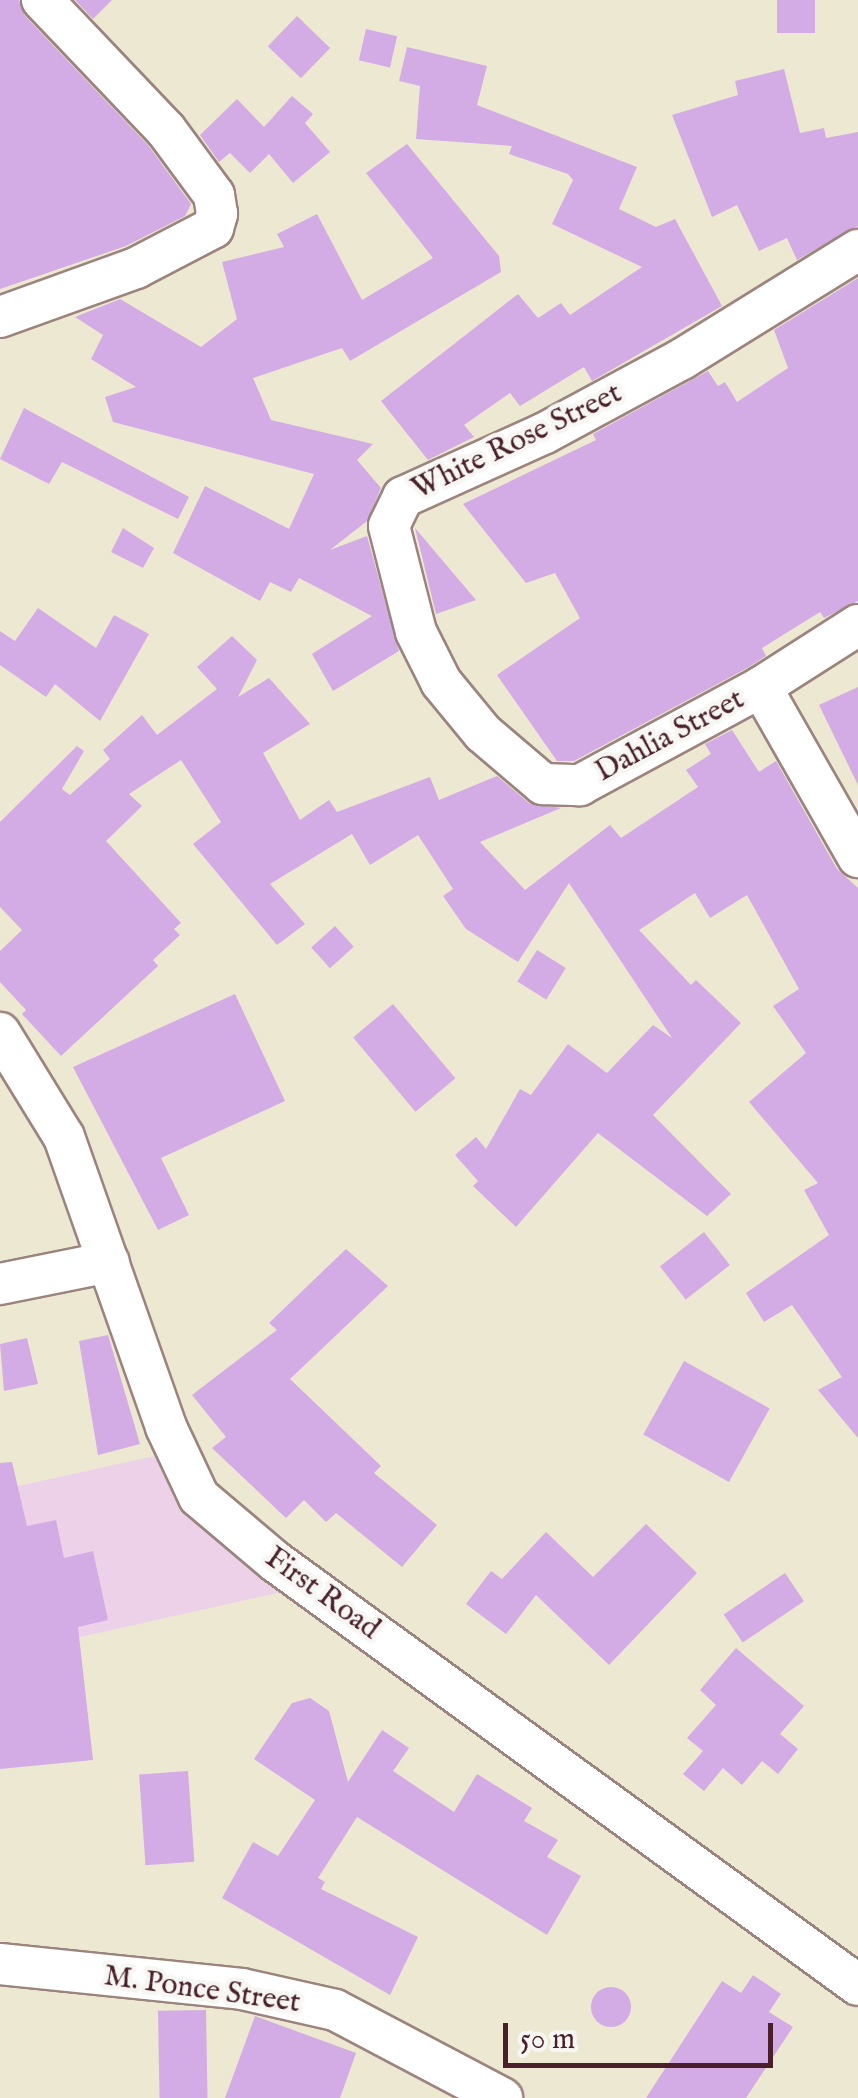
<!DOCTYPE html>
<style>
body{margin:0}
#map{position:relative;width:858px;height:2098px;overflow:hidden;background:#ede8d1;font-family:"IM FELL English",serif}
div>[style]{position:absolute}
.built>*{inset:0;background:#edd1e9}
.building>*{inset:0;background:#d3ace6;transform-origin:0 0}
.round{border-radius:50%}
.roads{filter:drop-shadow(2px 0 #9c847e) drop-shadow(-2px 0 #9c847e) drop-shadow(0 2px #9c847e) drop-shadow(0 -2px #9c847e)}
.minor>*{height:40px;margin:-20px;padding:0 20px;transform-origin:20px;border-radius:20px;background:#fff}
span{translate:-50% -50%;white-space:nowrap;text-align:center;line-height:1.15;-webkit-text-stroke:9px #f6f6f2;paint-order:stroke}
.street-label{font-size:30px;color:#4a1f2b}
.scale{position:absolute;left:503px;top:2023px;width:270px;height:45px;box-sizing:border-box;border:5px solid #4a1f2b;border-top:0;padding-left:12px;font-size:30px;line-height:35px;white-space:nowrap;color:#4a1f2b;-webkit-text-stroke:8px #f6f6f2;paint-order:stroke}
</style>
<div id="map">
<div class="built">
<i style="clip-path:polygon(164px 1454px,286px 1591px,0 1655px,0 1490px)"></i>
</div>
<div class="building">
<i style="clip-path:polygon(0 0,19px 0,25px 16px,148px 145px,191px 204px,185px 216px,126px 246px,0 289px)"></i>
<i style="clip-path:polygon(75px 0,112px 0,93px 19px)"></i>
<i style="left:777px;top:0;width:38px;height:33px"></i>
<i style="left:297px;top:16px;width:46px;height:42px;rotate:44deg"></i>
<i style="left:366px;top:29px;width:32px;height:32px;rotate:13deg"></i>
<i style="clip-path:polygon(407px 47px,487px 66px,477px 105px,637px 167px,619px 209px,656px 227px,675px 219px,722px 306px,592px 381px,584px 367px,520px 406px,510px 393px,464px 425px,474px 437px,428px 460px,381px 401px,518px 294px,538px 318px,561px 303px,570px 315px,642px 267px,552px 224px,573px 180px,568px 174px,509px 154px,512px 146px,416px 139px,420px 86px,399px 81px)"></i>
<i style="clip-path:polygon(784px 69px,800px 133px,824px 128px,826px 138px,858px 132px,858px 226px,797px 260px,787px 238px,759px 251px,737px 205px,712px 217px,672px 115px,738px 95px,735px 81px)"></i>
<i style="clip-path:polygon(292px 96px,313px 114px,305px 123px,330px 152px,293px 183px,269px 154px,250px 173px,230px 153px,219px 162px,200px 135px,237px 99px,264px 127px)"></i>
<i style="clip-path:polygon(407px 144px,499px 256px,501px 272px,350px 361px,342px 348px,253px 378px,271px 420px,373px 444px,357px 460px,381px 488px,367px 521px,330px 550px,367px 536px,399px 651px,333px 691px,312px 654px,372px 616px,299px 578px,291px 592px,270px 582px,260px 601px,173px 553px,205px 486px,289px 529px,314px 474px,113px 422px,105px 397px,136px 387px,91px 359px,103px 335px,75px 317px,120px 299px,201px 347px,237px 319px,222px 262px,284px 247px,277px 234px,317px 214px,362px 300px,433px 258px,366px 173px)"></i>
<i style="clip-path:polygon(858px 278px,858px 601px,824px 618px,820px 612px,762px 648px,766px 656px,749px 667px,574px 761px,557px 761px,497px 675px,580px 618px,555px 573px,526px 583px,463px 504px,596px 440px,593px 434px,708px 371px,718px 386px,725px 382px,737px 402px,788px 368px,774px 330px)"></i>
<i style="clip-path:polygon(24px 408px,189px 497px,178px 519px,62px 462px,49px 484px,0 459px)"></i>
<i style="clip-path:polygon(123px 528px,154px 548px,143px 568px,111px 552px)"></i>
<i style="clip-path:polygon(415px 528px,476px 600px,436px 614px)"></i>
<i style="clip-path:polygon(38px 608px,96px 648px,114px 615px,149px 634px,100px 721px,55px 684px,46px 697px,0 665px,0 631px,15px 641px)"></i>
<i style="clip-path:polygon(232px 636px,257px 660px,238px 697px,269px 678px,310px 724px,263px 753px,300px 820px,329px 800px,337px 812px,430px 777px,439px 800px,497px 776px,529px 803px,561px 808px,480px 842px,525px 890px,610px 825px,621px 838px,698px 787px,686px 770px,711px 754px,705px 744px,732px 730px,759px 772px,776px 761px,837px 869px,858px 888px,858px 1438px,818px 1390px,842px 1377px,792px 1305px,764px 1322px,746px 1293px,829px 1235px,804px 1190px,818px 1183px,749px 1102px,806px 1053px,773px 1006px,799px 989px,747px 895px,710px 918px,695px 893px,639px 930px,691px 985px,696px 980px,741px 1023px,653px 1115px,731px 1194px,707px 1216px,598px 1133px,516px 1227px,473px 1186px,478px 1181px,455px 1155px,476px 1137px,486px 1149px,520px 1089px,531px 1095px,568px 1044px,607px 1073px,653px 1025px,672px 1038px,569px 883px,518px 962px,466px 929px,443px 896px,453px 889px,418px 835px,370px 865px,352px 834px,270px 884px,305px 924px,277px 945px,193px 844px,221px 822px,181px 760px,129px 794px,142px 806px,106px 841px,181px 923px,174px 929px,180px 935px,153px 960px,158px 966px,61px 1056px,22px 1014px,26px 1010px,0 982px,0 951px,22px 930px,0 907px,0 822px,77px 746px,84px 751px,62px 789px,70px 795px,110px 759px,103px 750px,142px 715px,157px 735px,217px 689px,197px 667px)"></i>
<i style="clip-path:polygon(858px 687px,858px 785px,819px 705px)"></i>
<i style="left:335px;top:926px;width:28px;height:32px;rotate:48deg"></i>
<i style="left:537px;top:950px;width:34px;height:37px;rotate:32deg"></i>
<i style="clip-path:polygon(235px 994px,285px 1101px,161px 1158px,189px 1215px,158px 1230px,73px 1067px)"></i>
<i style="left:393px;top:1004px;width:97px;height:52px;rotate:50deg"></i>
<i style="left:704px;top:1232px;width:42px;height:56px;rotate:52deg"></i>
<i style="clip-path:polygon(346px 1249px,388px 1286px,290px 1379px,381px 1466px,374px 1473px,437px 1525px,402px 1567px,336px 1513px,326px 1522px,304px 1500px,286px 1518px,212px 1448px,226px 1437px,192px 1395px,277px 1330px,269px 1323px)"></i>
<i style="clip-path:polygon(108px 1335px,140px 1444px,98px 1455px,79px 1341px)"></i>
<i style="clip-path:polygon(27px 1338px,38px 1384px,4px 1391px,0 1344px)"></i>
<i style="left:684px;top:1361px;width:98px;height:84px;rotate:29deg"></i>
<i style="clip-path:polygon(12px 1462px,27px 1526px,56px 1520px,64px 1558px,93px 1551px,108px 1620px,78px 1627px,93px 1760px,0 1769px,0 1463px)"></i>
<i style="clip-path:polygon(646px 1524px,697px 1573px,609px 1665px,536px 1595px,506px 1634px,466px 1604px,491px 1571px,502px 1579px,546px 1532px,593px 1577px)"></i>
<i style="left:785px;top:1573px;width:34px;height:74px;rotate:56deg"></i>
<i style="clip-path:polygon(736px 1648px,804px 1706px,780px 1734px,798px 1749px,778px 1774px,762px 1761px,742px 1785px,723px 1768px,704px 1791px,683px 1774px,703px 1751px,687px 1738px,716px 1705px,700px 1690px)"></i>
<i style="clip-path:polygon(310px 1698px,329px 1711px,348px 1782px,382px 1730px,409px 1748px,393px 1771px,454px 1812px,477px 1774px,532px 1808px,524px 1821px,558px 1840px,547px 1857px,581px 1876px,547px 1935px,357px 1817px,318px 1878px,325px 1882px,321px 1889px,418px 1937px,390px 1995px,222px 1898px,253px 1842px,278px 1856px,315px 1800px,254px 1759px,292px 1703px)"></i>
<i style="left:188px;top:1771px;width:91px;height:49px;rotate:86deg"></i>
<i style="clip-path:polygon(753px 1975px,781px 1994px,769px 2012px,793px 2027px,746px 2098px,646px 2098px,722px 1981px,741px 1993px)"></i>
<i class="round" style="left:591px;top:1987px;width:40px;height:40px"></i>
<i style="left:206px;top:2010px;width:88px;height:48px;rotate:89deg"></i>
<i style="clip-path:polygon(255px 2016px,356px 2053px,340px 2098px,225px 2098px)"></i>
</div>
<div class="roads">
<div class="minor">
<i style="left:858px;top:250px;width:207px;rotate:148.2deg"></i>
<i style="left:682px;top:359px;width:156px;rotate:151.6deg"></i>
<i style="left:545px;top:433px;width:156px;rotate:155.7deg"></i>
<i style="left:403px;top:497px;width:32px;rotate:116deg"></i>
<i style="left:389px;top:526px;width:109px;rotate:75.7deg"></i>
<i style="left:416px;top:632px;width:56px;rotate:63.4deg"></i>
<i style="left:441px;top:682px;width:66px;rotate:50.5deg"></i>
<i style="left:483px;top:733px;width:79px;rotate:40.4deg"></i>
<i style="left:543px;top:784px;width:37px;rotate:2deg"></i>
<i style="left:580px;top:785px;width:206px;rotate:-28.4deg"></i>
<i style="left:761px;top:687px;width:115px;rotate:-32.6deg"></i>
<i style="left:0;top:317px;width:145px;rotate:-19.8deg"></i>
<i style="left:136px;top:268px;width:87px;rotate:-27.5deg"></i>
<i style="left:213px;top:228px;width:15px;rotate:-74deg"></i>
<i style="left:217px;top:214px;width:19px;rotate:-99deg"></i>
<i style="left:214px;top:195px;width:81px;rotate:-126.4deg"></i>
<i style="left:166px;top:130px;width:180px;rotate:-133.6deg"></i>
<i style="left:761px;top:687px;width:196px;rotate:60.3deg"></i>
<i style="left:0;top:1033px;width:122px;rotate:58.4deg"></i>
<i style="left:64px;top:1137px;width:307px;rotate:70.6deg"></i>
<i style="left:166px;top:1427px;width:77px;rotate:64.8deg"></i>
<i style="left:199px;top:1497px;width:101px;rotate:40.2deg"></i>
<i style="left:276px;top:1562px;width:719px;rotate:36.01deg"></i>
<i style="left:0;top:1284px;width:111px;rotate:-11.4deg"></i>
<i style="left:0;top:1964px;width:243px;rotate:5.9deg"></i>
<i style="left:242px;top:1989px;width:95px;rotate:12.7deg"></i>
<i style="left:335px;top:2010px;width:189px;rotate:27.8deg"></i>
</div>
</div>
<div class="street-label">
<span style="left:517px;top:442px;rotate:-26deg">White Rose Street</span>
<span style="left:670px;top:736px;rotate:-28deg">Dahlia Street</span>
<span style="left:322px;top:1594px;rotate:36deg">First Road</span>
<span style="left:202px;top:1990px;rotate:8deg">M. Ponce Street</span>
</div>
<div class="scale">50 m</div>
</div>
